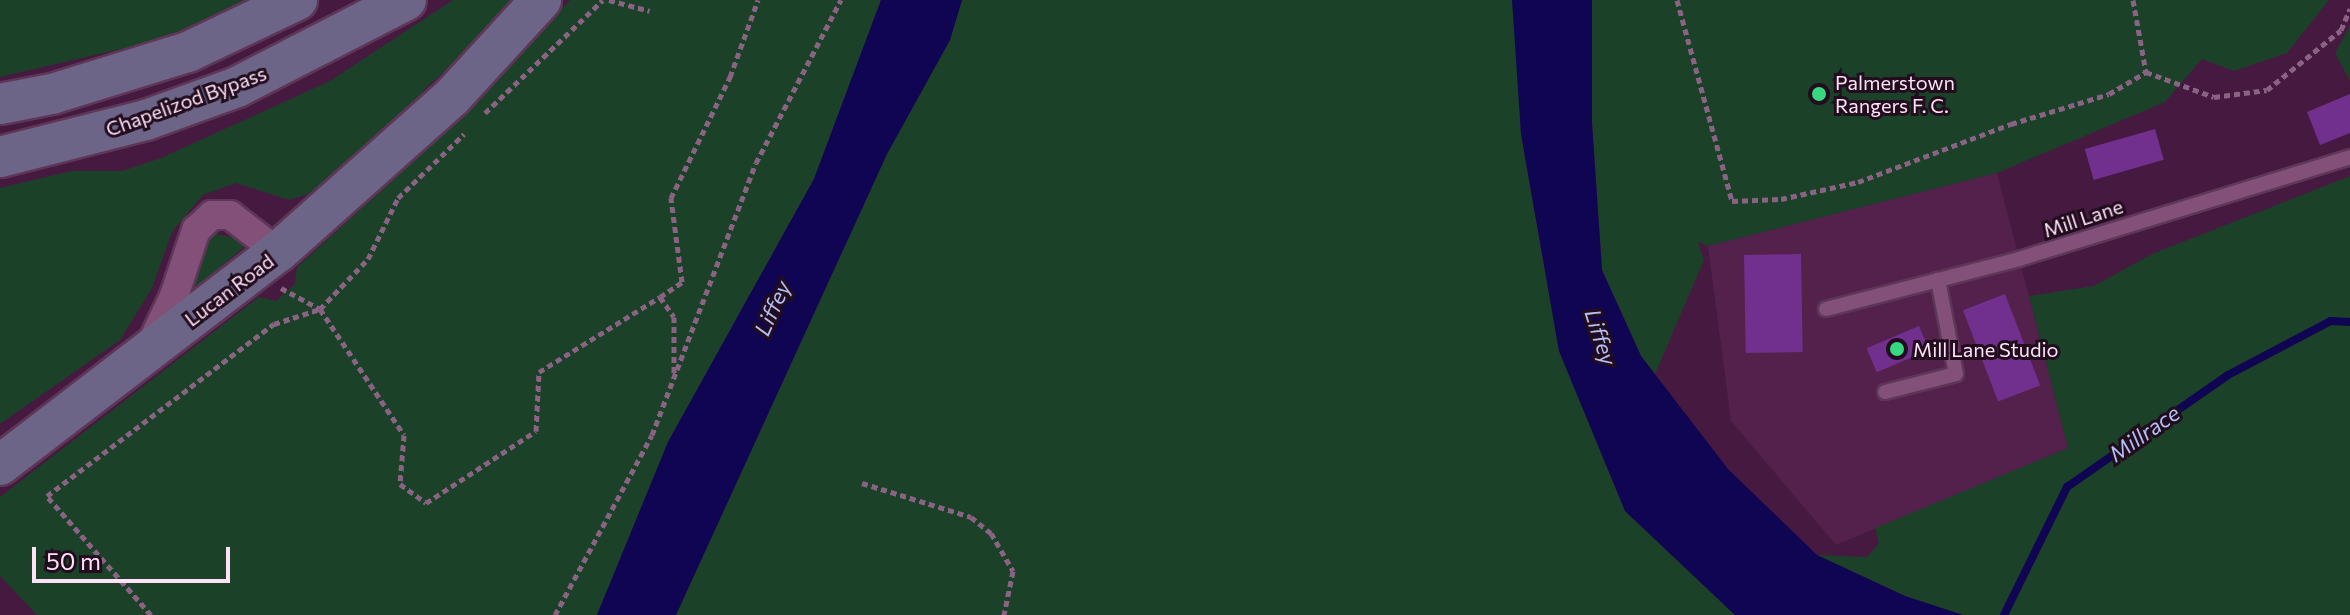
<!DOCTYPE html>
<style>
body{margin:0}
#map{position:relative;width:2350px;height:615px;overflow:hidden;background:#461940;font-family:Commissioner,sans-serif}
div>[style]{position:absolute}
.built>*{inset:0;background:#54214c}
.green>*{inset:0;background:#1c4129}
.water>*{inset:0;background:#0f0552}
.stream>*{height:8px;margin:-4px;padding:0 4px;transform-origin:4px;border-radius:4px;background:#0f0552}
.building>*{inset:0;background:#712f8e;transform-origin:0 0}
.path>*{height:5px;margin-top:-2.5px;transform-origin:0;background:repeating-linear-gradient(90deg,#8a6284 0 6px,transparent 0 10px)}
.roads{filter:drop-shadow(2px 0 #5e3658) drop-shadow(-2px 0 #5e3658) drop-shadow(0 2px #5e3658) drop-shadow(0 -2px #5e3658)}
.service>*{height:14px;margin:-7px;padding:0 7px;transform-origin:7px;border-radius:7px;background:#825078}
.minor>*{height:28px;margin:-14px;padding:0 14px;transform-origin:14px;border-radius:14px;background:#825078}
.secondary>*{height:40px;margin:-20px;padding:0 20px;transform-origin:20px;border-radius:20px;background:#6d6587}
.dots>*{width:22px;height:22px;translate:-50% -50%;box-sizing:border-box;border:4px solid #210d1e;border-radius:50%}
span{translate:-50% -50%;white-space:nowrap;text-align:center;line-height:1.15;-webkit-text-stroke:6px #210d1e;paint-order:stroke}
.poi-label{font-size:20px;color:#ffe1f8}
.left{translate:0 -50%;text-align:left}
.street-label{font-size:20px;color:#ffe1f8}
.water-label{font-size:22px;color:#b4c0f5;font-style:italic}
.scale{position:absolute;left:32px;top:547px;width:198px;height:36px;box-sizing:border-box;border:4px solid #ffe1f8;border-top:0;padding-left:10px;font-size:24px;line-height:28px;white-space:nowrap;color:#ffe1f8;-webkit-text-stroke:6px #210d1e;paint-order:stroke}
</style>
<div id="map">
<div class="built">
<i style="clip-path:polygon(1997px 173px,2068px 448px,1836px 545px,1731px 421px,1708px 246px)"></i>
</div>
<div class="green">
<i style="clip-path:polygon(0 0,260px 0,147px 43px,0 77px)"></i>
<i style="clip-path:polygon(453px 0,511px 0,486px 33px,424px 90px,402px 124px,315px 192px,289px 200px,236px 183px,203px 195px,172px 232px,152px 288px,120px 340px,0 424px,0 188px,71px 171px,122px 171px,161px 158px,330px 81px)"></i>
<i style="clip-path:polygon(570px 0,881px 0,814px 179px,668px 442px,597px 615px,37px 615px,0 576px,0 497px,259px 297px,276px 301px,295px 284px,297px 267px,425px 151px)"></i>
<i style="clip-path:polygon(962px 0,1515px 0,1521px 134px,1559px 351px,1625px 511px,1735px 615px,676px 615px,887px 154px,950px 40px)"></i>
<i style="clip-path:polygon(1592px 0,2329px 0,2287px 53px,2234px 71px,2202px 59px,2165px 102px,1997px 173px,1708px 246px,1698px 242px,1704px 260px,1655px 374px,1641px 356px,1602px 270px,1592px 123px)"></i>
<i style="clip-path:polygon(2350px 26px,2350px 81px,2335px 53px)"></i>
<i style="clip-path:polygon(2350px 176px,2350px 615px,1963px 615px,1905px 596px,1817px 555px,1867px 557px,1879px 543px,1875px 528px,2068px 448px,2029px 296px,2094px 286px,2152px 254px)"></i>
<i style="clip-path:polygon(205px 231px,242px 240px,243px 248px,198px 286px,190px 284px)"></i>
</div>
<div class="water">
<i style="clip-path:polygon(881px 0,962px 0,950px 40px,887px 154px,676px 615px,597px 615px,668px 442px,814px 179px)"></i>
<i style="clip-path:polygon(1512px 0,1592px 0,1592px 123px,1602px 270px,1641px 356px,1728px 469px,1817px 555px,1905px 596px,1963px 615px,1735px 615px,1625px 511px,1559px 351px,1521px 134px)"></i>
</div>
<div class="stream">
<i style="left:2004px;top:615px;width:143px;rotate:-63.8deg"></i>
<i style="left:2067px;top:487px;width:196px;rotate:-34.8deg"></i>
<i style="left:2228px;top:375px;width:116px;rotate:-27.7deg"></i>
<i style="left:2331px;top:321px;width:19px;rotate:3deg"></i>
</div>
<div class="building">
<i style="clip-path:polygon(2350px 94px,2350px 133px,2320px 145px,2307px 112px)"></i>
<i style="left:2155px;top:129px;width:32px;height:73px;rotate:74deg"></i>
<i style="left:1801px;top:254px;width:98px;height:57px;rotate:89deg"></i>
<i style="left:2005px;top:294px;width:98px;height:45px;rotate:69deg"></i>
<i style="left:1919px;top:326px;width:26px;height:57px;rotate:67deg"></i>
</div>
<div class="path">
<i style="left:609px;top:0;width:42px;rotate:15deg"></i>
<i style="left:1677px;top:0;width:208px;rotate:74.7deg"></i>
<i style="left:1732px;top:201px;width:49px;rotate:-2.3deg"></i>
<i style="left:1781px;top:199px;width:79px;rotate:-12.4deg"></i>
<i style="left:1858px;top:182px;width:164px;rotate:-20.8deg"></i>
<i style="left:2011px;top:124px;width:102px;rotate:-17deg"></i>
<i style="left:2109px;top:94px;width:43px;rotate:-30.7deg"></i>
<i style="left:2133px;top:0;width:73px;rotate:79.8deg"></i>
<i style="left:2146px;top:72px;width:72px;rotate:20.2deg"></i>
<i style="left:2214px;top:97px;width:53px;rotate:-7.5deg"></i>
<i style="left:2267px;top:90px;width:95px;rotate:-39deg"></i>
<i style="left:2341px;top:30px;width:23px;rotate:-67deg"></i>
<i style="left:485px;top:113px;width:163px;rotate:-43.8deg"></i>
<i style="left:281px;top:288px;width:44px;rotate:28.3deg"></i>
<i style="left:320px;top:309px;width:69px;rotate:-46.2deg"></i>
<i style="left:368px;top:259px;width:68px;rotate:-63.8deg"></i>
<i style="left:398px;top:198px;width:92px;rotate:-44.1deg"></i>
<i style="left:660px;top:297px;width:27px;rotate:-34deg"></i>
<i style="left:682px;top:282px;width:85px;rotate:-97.5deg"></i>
<i style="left:671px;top:198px;width:135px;rotate:-64deg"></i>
<i style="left:730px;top:77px;width:82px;rotate:-70deg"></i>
<i style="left:862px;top:483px;width:114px;rotate:17.3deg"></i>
<i style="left:971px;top:517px;width:26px;rotate:39deg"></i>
<i style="left:991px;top:533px;width:44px;rotate:59.9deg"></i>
<i style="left:1013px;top:571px;width:45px;rotate:101.6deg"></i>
<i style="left:151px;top:615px;width:158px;rotate:-131.2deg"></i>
<i style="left:47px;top:496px;width:285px;rotate:-37.2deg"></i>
<i style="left:274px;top:324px;width:48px;rotate:-18.1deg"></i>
<i style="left:320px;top:309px;width:151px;rotate:56.3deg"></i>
<i style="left:404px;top:435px;width:49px;rotate:94.7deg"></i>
<i style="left:400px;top:484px;width:32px;rotate:36deg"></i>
<i style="left:426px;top:503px;width:131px;rotate:-33.2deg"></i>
<i style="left:536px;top:431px;width:59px;rotate:-87.1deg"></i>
<i style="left:539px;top:372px;width:142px;rotate:-31.8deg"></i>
<i style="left:660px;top:297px;width:24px;rotate:55deg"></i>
<i style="left:674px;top:317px;width:60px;rotate:90deg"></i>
<i style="left:555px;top:615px;width:204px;rotate:-61.7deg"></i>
<i style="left:652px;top:435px;width:291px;rotate:-69.1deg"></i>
<i style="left:756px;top:163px;width:184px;rotate:-62.5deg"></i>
</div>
<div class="roads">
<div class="service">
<i style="left:1826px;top:309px;width:199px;rotate:-14.5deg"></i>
<i style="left:2019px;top:259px;width:346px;rotate:-17.1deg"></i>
<i style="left:1885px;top:392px;width:73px;rotate:-14.2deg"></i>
<i style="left:1956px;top:374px;width:96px;rotate:-100.8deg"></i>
</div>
<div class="minor">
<i style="left:151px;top:344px;width:53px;rotate:-64.4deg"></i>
<i style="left:174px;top:296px;width:70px;rotate:-71.6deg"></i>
<i style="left:196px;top:230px;width:22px;rotate:-43deg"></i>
<i style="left:212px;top:215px;width:18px"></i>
<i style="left:230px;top:215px;width:61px;rotate:37.6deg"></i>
</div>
<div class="secondary">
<i style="left:0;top:104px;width:53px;rotate:-10.9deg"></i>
<i style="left:52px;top:94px;width:142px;rotate:-17.2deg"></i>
<i style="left:188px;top:52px;width:121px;rotate:-25.5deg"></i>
<i style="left:0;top:157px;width:151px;rotate:-14.2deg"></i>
<i style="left:146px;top:120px;width:97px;rotate:-19.9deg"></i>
<i style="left:237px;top:87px;width:190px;rotate:-27.2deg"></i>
<i style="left:0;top:465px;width:350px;rotate:-37.5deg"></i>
<i style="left:278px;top:252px;width:233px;rotate:-41.7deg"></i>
<i style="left:452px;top:97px;width:132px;rotate:-47.5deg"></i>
</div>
</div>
<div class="dots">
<i style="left:1819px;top:94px;background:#38d880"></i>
<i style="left:1897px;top:349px;background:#38d880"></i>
</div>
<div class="poi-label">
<span class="left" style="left:1835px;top:94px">Palmerstown<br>Rangers F. C.</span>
<span class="left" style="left:1913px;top:349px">Mill Lane Studio</span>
</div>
<div class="street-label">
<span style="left:186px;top:101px;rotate:-20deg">Chapelizod Bypass</span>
<span style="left:2083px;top:218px;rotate:-18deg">Mill Lane</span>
<span style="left:229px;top:290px;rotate:-37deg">Lucan Road</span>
</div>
<div class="water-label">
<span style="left:772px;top:308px;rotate:-66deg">Liffey</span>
<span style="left:1601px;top:337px;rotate:72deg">Liffey</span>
<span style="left:2144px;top:433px;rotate:-35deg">Millrace</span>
</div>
<div class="scale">50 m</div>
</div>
